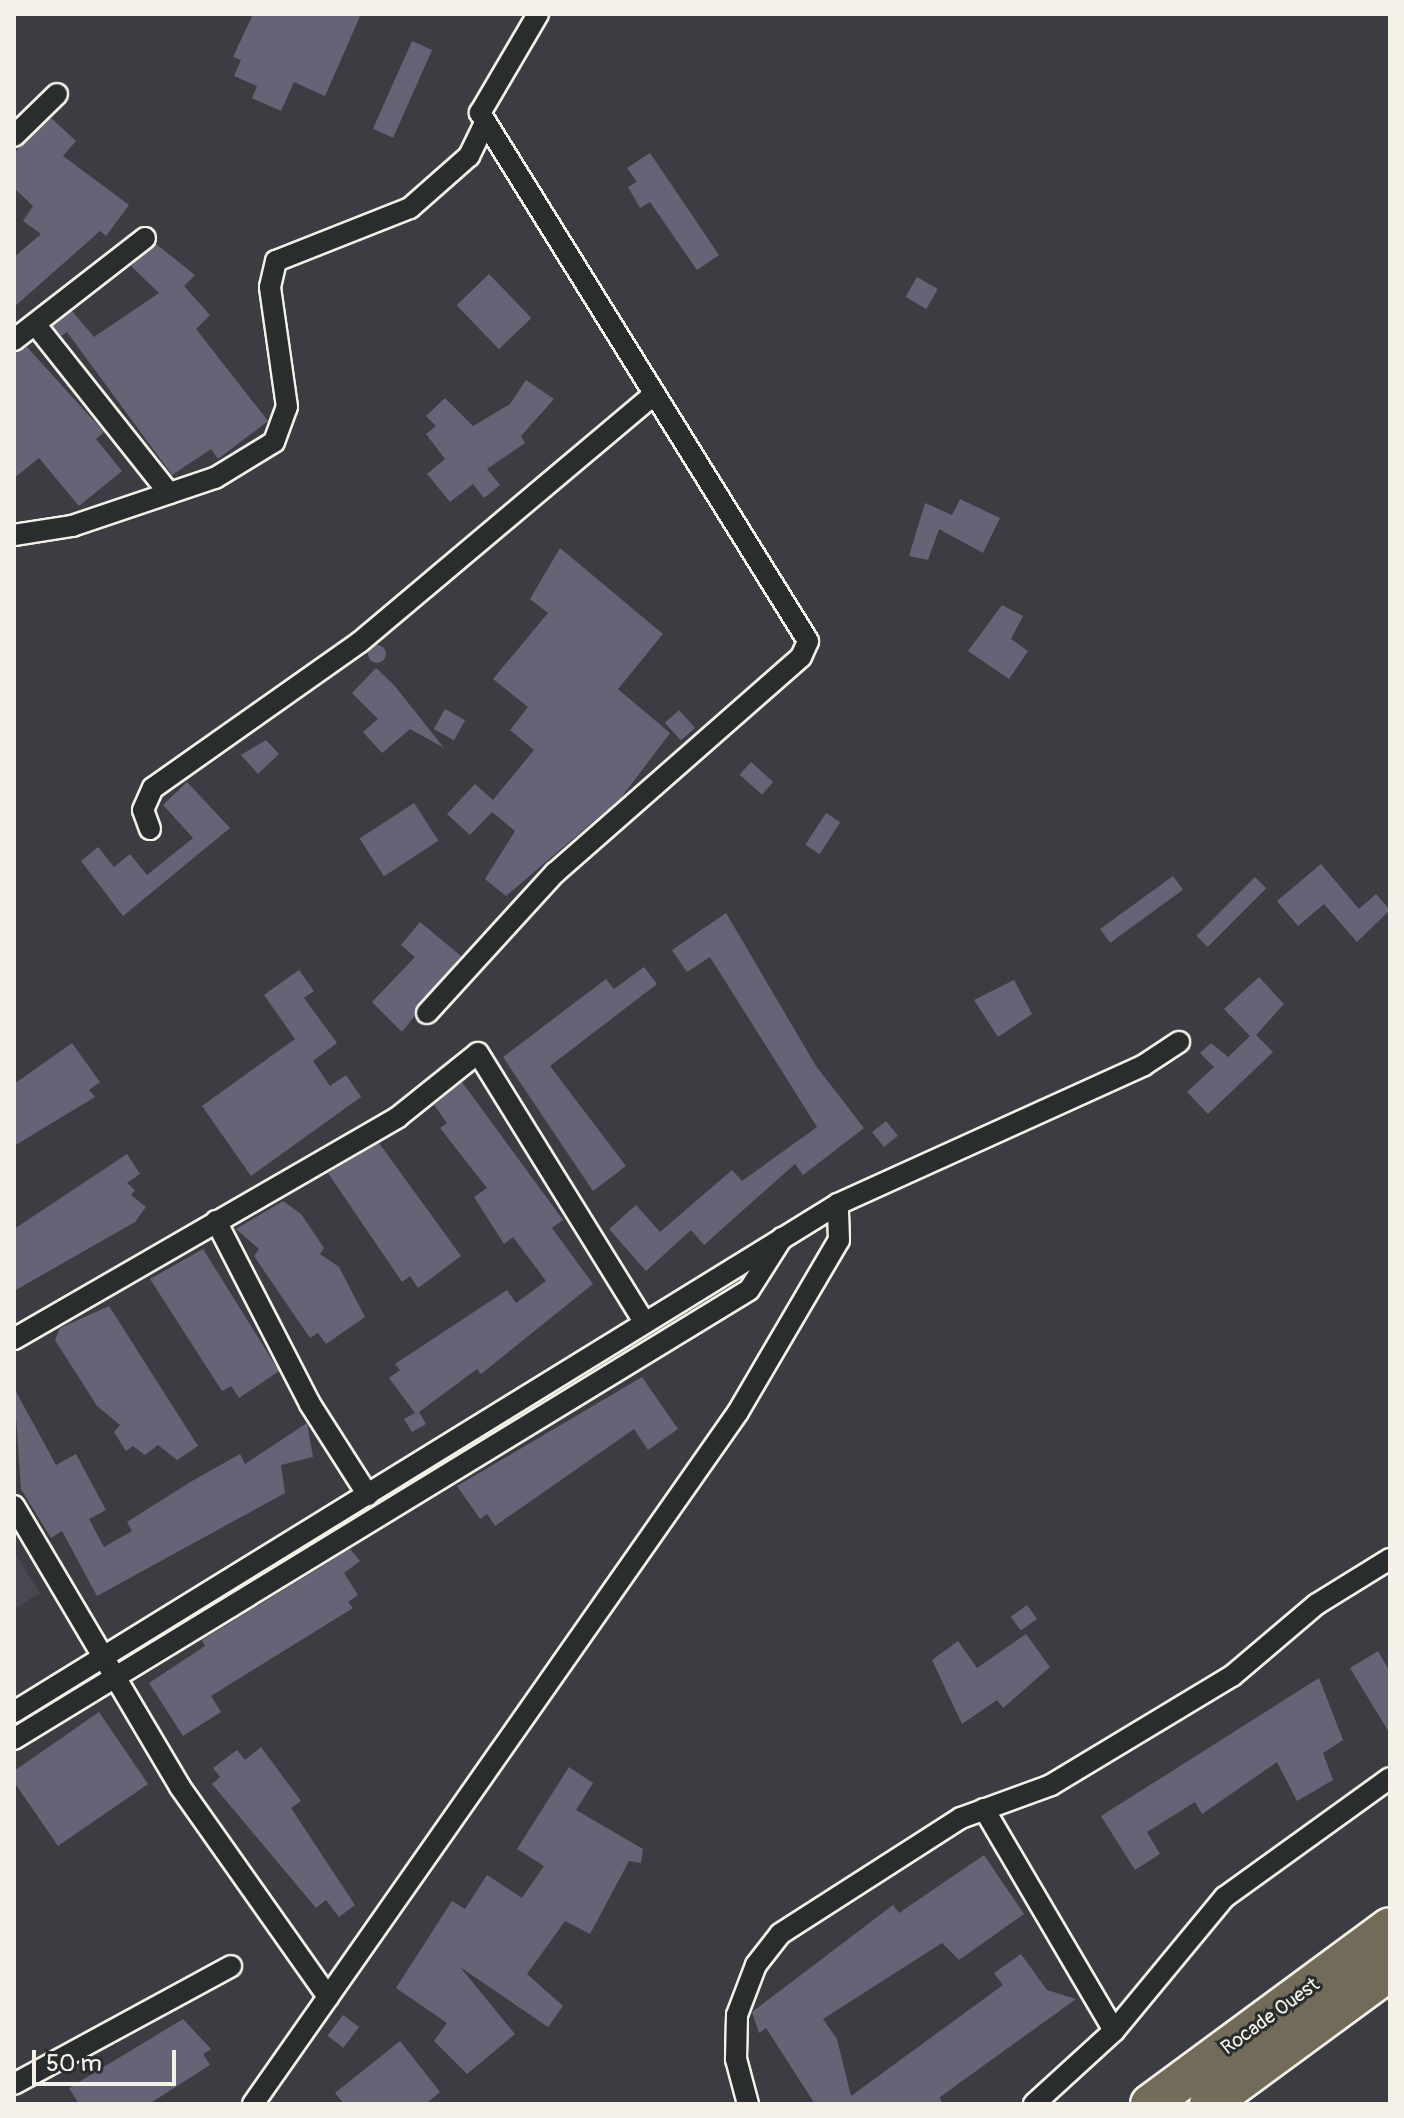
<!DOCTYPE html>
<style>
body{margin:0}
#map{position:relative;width:1404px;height:2118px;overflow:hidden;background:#3c3d43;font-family:Pangolin,sans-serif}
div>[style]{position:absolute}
.built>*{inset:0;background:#484852}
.building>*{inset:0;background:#656375;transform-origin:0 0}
.round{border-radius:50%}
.roads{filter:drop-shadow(2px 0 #f4f1e8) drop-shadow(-2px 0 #f4f1e8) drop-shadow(0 2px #f4f1e8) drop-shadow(0 -2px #f4f1e8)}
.street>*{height:20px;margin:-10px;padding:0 10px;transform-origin:10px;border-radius:10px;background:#2a2d2e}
.highway>*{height:38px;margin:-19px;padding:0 19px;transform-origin:19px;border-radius:19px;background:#736b5a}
span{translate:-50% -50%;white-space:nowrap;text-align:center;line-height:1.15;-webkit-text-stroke:6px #2a2d2e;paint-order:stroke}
.street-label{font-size:20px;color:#f4f1e8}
.frame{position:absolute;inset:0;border:16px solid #f4f1e8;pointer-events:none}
.scale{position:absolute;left:32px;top:2050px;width:144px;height:36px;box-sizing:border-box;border:4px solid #f4f1e8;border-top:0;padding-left:10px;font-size:24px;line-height:28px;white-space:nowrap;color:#f4f1e8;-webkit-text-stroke:6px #2a2d2e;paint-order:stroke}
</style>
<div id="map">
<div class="built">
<i style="clip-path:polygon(14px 1552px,40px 1593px,14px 1609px)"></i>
</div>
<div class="building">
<i style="clip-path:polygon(253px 14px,361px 14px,325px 96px,294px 82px,281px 111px,252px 98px,257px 86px,234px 76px,241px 60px,233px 57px)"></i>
<i style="left:412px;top:41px;width:22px;height:96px;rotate:24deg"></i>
<i style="clip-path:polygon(51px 118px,76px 141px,63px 156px,129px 205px,106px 236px,100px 231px,14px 307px,14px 257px,41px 234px,23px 221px,33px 206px,14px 188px,14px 153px)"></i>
<i style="clip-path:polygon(650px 153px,719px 255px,697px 270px,650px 202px,640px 208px,628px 187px,637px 182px,627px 168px)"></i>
<i style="clip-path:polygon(156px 244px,195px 275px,184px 286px,210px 315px,196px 329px,268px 421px,218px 459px,211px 449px,172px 475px,67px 332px,61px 336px,53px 326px,72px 311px,94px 337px,159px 293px,131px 266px)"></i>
<i style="left:489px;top:274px;width:61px;height:45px;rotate:46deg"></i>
<i style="left:917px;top:277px;width:24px;height:23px;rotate:30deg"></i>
<i style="clip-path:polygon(27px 347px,104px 432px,96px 439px,122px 471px,79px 506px,39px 458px,14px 478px,14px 353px)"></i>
<i style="clip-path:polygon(526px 380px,554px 399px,521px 436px,525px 443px,487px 469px,500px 485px,484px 498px,473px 484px,450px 502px,427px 474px,445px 459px,426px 434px,436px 426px,426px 416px,445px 398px,473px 426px,510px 404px)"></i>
<i style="clip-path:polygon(960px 499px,1000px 518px,983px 553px,939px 529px,928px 560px,909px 556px,925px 503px,952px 515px)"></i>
<i style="clip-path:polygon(560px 548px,663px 634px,618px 689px,670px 733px,621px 798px,506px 896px,485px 879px,515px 831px,492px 812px,470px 835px,447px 814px,475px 784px,493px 800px,534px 750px,510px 730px,528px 707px,493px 679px,548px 613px,530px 599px)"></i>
<i style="clip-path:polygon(1002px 605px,1023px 616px,1011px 639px,1028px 651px,1009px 679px,968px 651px)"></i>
<i class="round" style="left:368px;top:645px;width:18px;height:18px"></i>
<i style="clip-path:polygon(376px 668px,394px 685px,444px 748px,410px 729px,382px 753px,363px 732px,378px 719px,352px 693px)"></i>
<i style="left:445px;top:709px;width:23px;height:23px;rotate:29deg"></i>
<i style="left:679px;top:710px;width:24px;height:19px;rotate:48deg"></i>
<i style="clip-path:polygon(266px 740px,279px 754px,258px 774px,241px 755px)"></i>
<i style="left:751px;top:762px;width:30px;height:17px;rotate:42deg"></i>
<i style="clip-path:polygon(187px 782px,230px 828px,123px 916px,81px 861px,98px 847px,114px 867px,130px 854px,147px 875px,193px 838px,163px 805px)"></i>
<i style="left:414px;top:803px;width:45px;height:65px;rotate:57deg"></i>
<i style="left:826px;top:813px;width:17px;height:38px;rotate:33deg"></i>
<i style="clip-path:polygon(1321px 864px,1359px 909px,1376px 894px,1390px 910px,1357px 942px,1324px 904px,1298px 926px,1277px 901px)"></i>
<i style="left:1173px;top:876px;width:17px;height:90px;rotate:54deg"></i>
<i style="left:1255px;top:877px;width:16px;height:83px;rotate:45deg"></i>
<i style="clip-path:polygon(726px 913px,816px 1066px,864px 1128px,803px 1175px,795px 1164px,704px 1245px,691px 1230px,646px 1271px,609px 1229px,636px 1205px,660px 1232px,732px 1170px,742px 1181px,817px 1127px,710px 957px,687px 972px,672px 950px)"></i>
<i style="clip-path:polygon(420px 922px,461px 956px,402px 1032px,372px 1002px,415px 957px,401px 945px)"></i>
<i style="clip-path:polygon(644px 967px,657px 984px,550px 1066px,626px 1166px,593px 1191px,503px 1057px,606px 979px,614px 989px)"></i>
<i style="clip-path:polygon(299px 970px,314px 991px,304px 998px,337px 1043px,313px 1061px,330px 1086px,346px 1075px,361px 1097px,251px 1176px,202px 1106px,295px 1039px,264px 995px)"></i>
<i style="clip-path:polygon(1259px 977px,1284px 1004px,1256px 1035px,1273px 1052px,1208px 1114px,1187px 1092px,1214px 1067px,1200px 1053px,1211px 1043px,1228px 1057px,1250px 1036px,1224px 1009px)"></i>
<i style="clip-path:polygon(1014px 980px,1032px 1014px,998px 1037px,974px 1000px)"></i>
<i style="clip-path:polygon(72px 1043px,100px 1082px,89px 1090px,95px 1097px,14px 1146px,14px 1084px)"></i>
<i style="clip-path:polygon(462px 1082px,563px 1220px,552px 1228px,593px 1284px,481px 1374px,477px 1369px,419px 1412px,426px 1424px,412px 1432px,404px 1419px,415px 1413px,389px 1378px,400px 1370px,395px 1364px,507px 1290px,516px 1303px,546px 1281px,513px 1237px,504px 1244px,474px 1197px,487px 1188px,440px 1128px,447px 1123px,434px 1105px)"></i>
<i style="left:886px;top:1121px;width:19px;height:18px;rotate:51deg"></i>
<i style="clip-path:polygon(379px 1143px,461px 1256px,418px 1288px,410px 1276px,402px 1282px,328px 1173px)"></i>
<i style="clip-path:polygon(127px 1154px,140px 1174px,127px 1183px,135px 1190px,131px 1195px,146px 1207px,135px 1222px,14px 1291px,14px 1229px)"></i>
<i style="clip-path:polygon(283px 1201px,301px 1214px,324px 1248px,320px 1254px,339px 1267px,365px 1317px,326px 1344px,318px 1333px,310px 1338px,254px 1256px,259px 1249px,236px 1229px)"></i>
<i style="clip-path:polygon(203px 1249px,279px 1371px,239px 1398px,231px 1386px,222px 1391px,150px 1279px)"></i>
<i style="clip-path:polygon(109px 1306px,198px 1446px,177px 1460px,158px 1445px,145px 1455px,133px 1446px,126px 1451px,114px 1432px,120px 1425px,97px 1406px,55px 1340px,60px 1328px)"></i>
<i style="clip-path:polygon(642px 1377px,678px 1429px,648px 1450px,634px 1429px,495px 1526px,487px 1514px,480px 1519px,457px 1486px)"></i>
<i style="clip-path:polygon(14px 1388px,56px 1465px,76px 1454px,106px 1510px,89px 1519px,104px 1547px,132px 1531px,127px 1522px,192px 1481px,240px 1454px,245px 1464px,307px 1423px,313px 1457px,281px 1465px,285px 1493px,97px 1596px,62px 1531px,51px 1538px,21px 1489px)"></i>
<i style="clip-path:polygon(350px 1549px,360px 1561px,344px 1573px,358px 1595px,348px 1602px,353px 1608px,211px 1696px,221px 1712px,183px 1736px,149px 1683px,205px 1646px,202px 1640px)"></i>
<i style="left:1027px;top:1605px;width:17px;height:20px;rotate:54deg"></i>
<i style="clip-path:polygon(1026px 1634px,1050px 1667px,1003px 1708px,997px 1700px,962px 1724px,932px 1660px,958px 1641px,977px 1668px)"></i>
<i style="clip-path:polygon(1378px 1651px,1390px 1672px,1390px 1734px,1350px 1668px)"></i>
<i style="clip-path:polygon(1319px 1678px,1343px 1740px,1323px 1753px,1333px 1780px,1297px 1801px,1277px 1762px,1202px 1814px,1195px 1802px,1147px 1832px,1160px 1854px,1135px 1870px,1101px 1816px)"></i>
<i style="clip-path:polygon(99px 1712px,148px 1784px,58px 1846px,14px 1782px,14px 1771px)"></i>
<i style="clip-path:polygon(261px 1747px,301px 1801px,291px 1808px,355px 1905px,339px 1917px,326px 1900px,316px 1908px,212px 1784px,220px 1777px,213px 1768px,237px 1750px,245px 1760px)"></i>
<i style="clip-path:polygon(569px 1767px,593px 1783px,576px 1810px,643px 1849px,641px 1863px,629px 1861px,590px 1934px,565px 1921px,527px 1974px,563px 2006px,548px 2027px,460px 1967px,515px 2034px,467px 2074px,434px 2041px,447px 2023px,396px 1988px,452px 1901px,465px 1909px,487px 1875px,522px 1898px,544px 1866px,517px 1849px)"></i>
<i style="clip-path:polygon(984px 1855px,1024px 1914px,959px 1960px,942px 1943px,823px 2019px,837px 2039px,851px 2096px,1003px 1985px,994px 1973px,1021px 1954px,1047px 1990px,1076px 1999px,940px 2097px,942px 2104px,815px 2104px,766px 2028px,759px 2033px,752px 2012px,893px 1905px,899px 1913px)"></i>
<i style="left:343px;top:2015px;width:20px;height:26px;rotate:37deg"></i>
<i style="clip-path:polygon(183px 2019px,211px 2049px,203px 2054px,210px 2065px,149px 2104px,79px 2104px,69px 2088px)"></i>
<i style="clip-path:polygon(400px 2041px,440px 2092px,426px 2104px,344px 2104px,335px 2093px)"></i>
</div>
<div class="roads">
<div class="street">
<i style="left:14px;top:136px;width:60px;rotate:-44.3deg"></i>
<i style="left:35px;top:324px;width:216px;rotate:51.6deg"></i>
<i style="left:14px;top:340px;width:166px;rotate:-37.9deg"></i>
<i style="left:14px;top:535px;width:59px;rotate:-8.8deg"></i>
<i style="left:72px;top:526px;width:151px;rotate:-18.6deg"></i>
<i style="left:215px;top:478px;width:69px;rotate:-31.4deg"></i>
<i style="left:274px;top:442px;width:37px;rotate:-70deg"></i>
<i style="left:287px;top:407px;width:121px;rotate:-98.1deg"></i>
<i style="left:270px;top:287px;width:27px;rotate:-77deg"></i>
<i style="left:276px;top:261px;width:144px;rotate:-21.6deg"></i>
<i style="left:410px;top:208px;width:79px;rotate:-41.4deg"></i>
<i style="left:469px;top:156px;width:37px;rotate:-64deg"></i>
<i style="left:150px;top:829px;width:20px;rotate:-110deg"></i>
<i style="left:143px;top:810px;width:24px;rotate:-66deg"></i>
<i style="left:153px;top:788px;width:253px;rotate:-35.2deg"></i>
<i style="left:360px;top:642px;width:382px;rotate:-40.1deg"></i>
<i style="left:427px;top:1013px;width:190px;rotate:-47.6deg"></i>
<i style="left:555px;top:873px;width:327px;rotate:-41.3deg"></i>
<i style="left:801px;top:657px;width:17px;rotate:-66deg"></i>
<i style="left:808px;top:641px;width:622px;rotate:-121.85deg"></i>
<i style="left:480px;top:113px;width:115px;rotate:-59.6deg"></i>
<i style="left:216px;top:1221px;width:206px;rotate:62.8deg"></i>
<i style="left:310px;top:1404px;width:108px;rotate:57.5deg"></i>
<i style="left:14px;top:1339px;width:444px;rotate:-30deg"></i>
<i style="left:398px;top:1117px;width:102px;rotate:-38.7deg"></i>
<i style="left:478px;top:1053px;width:316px;rotate:58.3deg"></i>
<i style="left:14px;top:1506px;width:326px;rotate:59.4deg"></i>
<i style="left:180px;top:1787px;width:257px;rotate:54.8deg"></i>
<i style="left:14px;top:1712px;width:968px;rotate:-31.65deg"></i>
<i style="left:838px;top:1204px;width:336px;rotate:-24.4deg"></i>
<i style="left:1144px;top:1065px;width:42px;rotate:-33.3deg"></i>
<i style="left:14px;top:1739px;width:861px;rotate:-31.42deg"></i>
<i style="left:749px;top:1290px;width:62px;rotate:-57.6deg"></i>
<i style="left:984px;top:1809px;width:257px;rotate:59.6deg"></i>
<i style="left:14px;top:2084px;width:247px;rotate:-28.5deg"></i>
<i style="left:253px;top:2104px;width:845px;rotate:-54.97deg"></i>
<i style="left:738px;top:1412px;width:199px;rotate:-59.6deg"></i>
<i style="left:839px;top:1240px;width:36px;rotate:-92deg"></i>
<i style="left:748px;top:2104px;width:47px;rotate:-104.9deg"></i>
<i style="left:736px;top:2059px;width:44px;rotate:-88.7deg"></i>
<i style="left:737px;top:2015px;width:53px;rotate:-69.2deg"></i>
<i style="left:756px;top:1965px;width:39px;rotate:-52deg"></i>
<i style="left:780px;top:1934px;width:215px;rotate:-32.7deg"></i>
<i style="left:961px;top:1818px;width:96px;rotate:-20.1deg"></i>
<i style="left:1051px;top:1785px;width:211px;rotate:-31.1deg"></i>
<i style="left:1232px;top:1676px;width:111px;rotate:-40.3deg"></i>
<i style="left:1317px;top:1604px;width:86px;rotate:-31.7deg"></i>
<i style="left:1034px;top:2104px;width:108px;rotate:-42.4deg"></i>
<i style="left:1114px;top:2031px;width:174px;rotate:-50.4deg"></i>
<i style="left:1225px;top:1897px;width:203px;rotate:-35.8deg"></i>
</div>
<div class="highway">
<i style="left:1150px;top:2104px;width:298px;rotate:-36.4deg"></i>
<i style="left:1209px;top:2104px;width:225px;rotate:-36.3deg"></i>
</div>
</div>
<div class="street-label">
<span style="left:1270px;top:2016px;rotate:-36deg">Rocade Ouest</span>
</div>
<div class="frame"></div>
<div class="scale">50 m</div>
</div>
